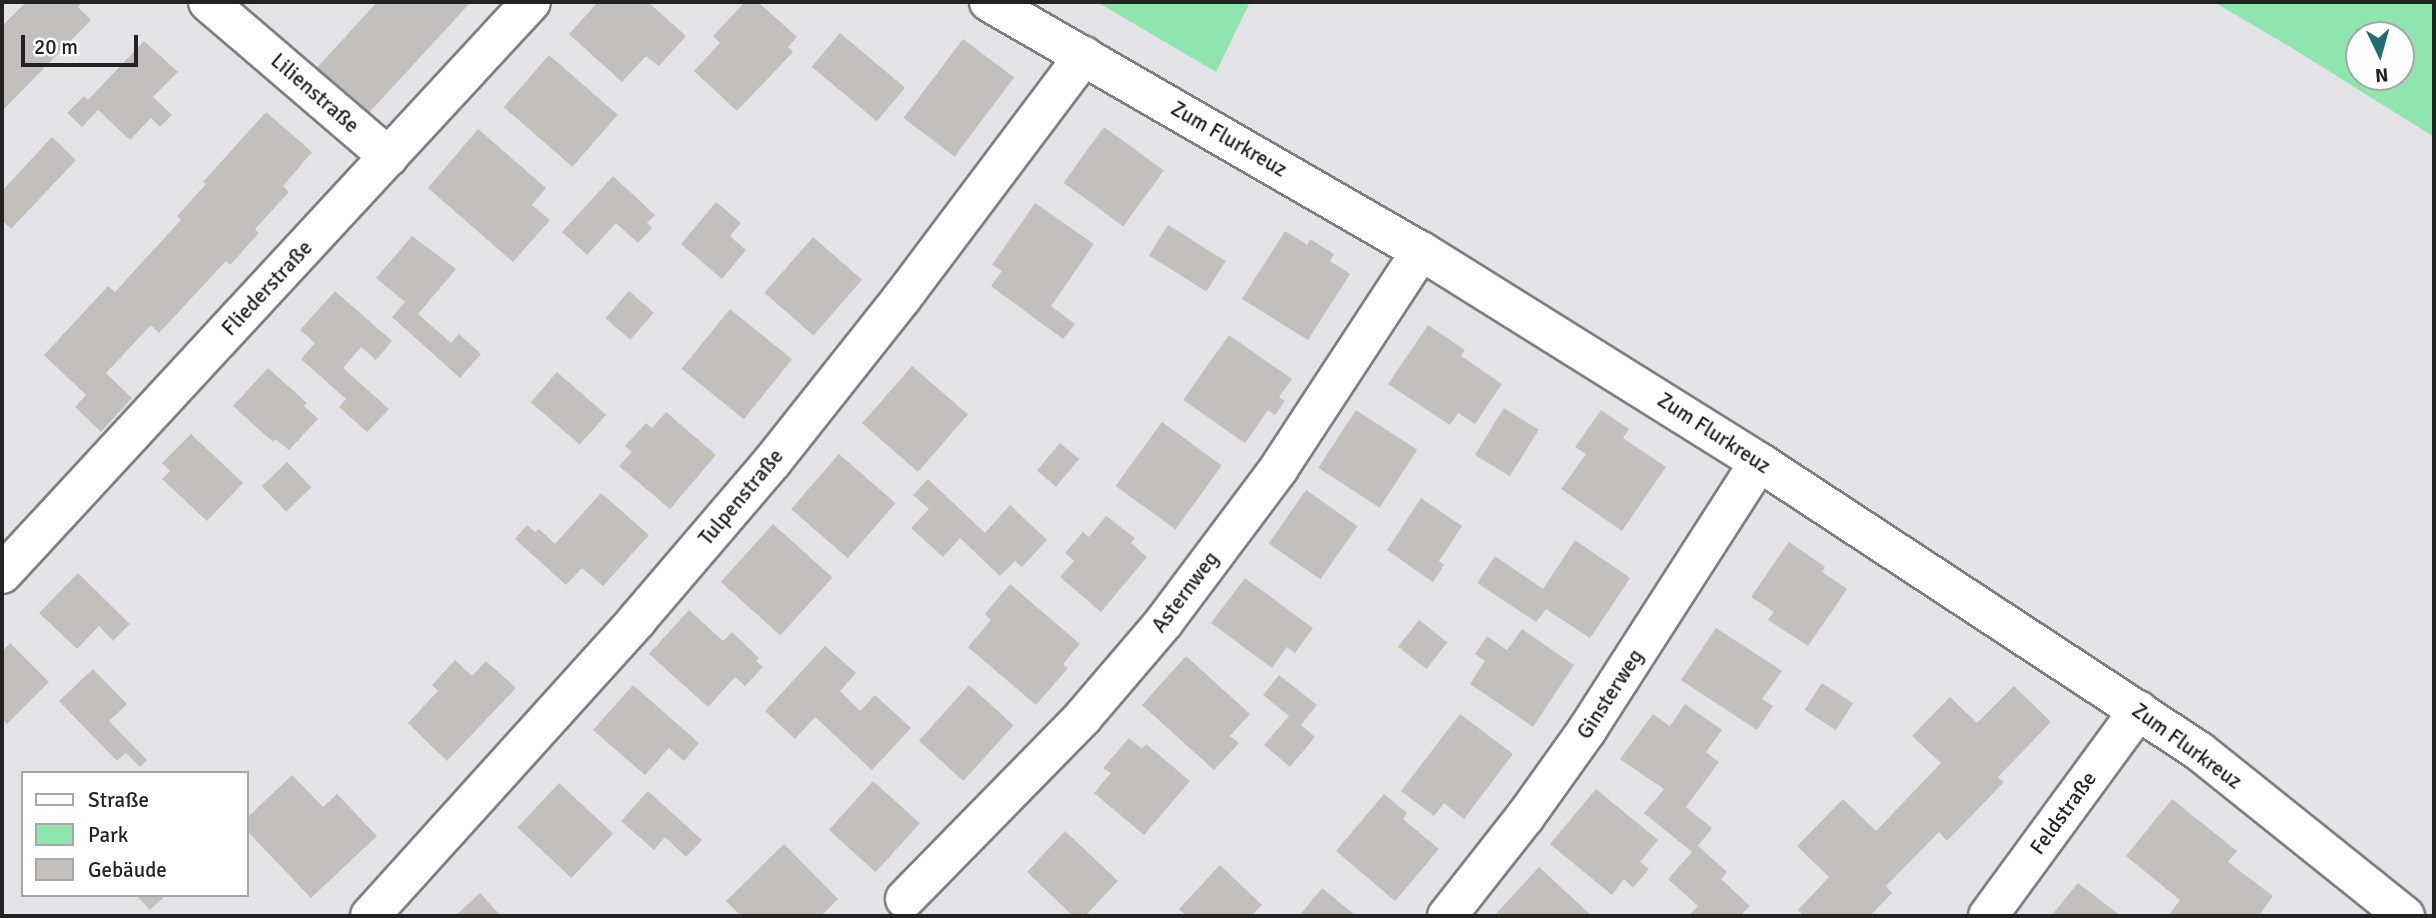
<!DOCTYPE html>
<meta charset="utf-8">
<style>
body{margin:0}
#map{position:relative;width:2436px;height:918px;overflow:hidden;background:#e4e4e8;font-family:Signika,sans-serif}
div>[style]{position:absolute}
.green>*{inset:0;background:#8ee5ad}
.building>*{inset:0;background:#c2bfbd;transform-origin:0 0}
.roads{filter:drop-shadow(2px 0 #7f7f82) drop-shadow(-2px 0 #7f7f82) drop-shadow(0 2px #7f7f82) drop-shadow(0 -2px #7f7f82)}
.minor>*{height:38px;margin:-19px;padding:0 19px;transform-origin:19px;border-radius:19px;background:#fff}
span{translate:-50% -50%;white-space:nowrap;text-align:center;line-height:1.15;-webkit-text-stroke:5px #fff;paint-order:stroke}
.street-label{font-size:21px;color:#232324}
.frame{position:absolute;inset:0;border:4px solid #232324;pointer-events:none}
.legend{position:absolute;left:21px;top:771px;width:228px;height:126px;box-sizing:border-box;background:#fff;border:2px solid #a7a7a7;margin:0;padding:9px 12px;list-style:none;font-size:21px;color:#232324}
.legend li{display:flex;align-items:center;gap:14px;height:35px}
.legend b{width:35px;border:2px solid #a7a7a7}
.north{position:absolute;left:2345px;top:21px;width:70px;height:70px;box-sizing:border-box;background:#fff;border:2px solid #a7a7a7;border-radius:50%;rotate:175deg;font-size:19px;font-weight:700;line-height:28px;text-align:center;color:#232324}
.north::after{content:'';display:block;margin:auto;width:24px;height:32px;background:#226d74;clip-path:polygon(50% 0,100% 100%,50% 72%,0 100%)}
.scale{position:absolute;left:21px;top:35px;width:117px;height:32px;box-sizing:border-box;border:4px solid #232324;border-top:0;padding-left:9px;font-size:21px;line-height:24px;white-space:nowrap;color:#232324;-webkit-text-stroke:5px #fff;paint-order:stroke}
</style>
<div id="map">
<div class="green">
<i style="clip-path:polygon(1097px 2px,1250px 2px,1216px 72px)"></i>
<i style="clip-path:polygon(evenodd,2214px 2px,2434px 2px,2434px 137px,2292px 48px,2214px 2px,2359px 35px,2401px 35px,2401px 77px,2359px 77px,2359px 35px)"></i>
</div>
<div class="building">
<i style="clip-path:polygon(26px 2px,83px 2px,78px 7px,91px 20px,2px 111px,2px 26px)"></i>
<i style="clip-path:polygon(377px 2px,471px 2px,366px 116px,315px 70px)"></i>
<i style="clip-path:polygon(598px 2px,648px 2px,686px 36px,659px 66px,646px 56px,622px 82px,569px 34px)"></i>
<i style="clip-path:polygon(745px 2px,758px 2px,797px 37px,788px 47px,793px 52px,737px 111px,694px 71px,720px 43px,713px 36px)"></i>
<i style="left:840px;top:33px;width:85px;height:44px;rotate:40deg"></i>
<i style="left:963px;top:39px;width:64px;height:99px;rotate:37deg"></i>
<i style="clip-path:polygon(144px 41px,178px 72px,153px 97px,172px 115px,160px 127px,151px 118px,130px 140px,98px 110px,82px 127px,67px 113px,84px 96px,88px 100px)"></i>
<i style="left:549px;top:55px;width:91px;height:69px;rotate:41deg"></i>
<i style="clip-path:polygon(266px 112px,312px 152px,283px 186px,289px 192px,255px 229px,259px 233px,230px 265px,226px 261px,159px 333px,151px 325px,106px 373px,132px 398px,101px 432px,75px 407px,86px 395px,44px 355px,108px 286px,115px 292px,145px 259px,181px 220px,177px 216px,206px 184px,203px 182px)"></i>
<i style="left:1104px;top:127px;width:74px;height:69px;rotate:36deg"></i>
<i style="clip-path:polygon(478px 129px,546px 188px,532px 205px,550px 220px,513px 262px,428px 188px)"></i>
<i style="clip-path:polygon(52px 137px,76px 160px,11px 229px,2px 220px,2px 191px)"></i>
<i style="clip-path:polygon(613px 176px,655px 215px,647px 223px,652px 228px,638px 243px,616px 223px,587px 255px,562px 232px)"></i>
<i style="clip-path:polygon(716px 202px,741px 223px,730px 236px,746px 250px,722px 279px,681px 244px)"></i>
<i style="clip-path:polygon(1035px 203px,1094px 244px,1051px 306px,1075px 324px,1063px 339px,991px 286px,1002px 271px,992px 265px)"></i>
<i style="left:1168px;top:225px;width:68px;height:36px;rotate:32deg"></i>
<i style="clip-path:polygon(1285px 231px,1307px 245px,1310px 239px,1334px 254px,1330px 261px,1350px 274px,1308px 340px,1242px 299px)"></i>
<i style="clip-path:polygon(412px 236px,456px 269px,418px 314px,451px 343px,459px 334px,481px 354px,460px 378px,392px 317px,405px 302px,376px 278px)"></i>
<i style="left:813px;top:237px;width:65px;height:74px;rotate:41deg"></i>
<i style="clip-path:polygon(335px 291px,392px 341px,376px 360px,361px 347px,343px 368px,389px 409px,367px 432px,339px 407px,346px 399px,301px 359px,315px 343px,300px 330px)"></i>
<i style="left:629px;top:291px;width:33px;height:36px;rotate:41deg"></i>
<i style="left:730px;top:309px;width:80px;height:77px;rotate:39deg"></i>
<i style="clip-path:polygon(1428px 325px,1465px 350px,1461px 356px,1502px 384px,1475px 424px,1458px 413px,1450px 425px,1388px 384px)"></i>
<i style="clip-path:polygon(1229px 335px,1292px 379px,1279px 397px,1285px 401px,1275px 415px,1268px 410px,1245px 443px,1183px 400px)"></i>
<i style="left:912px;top:366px;width:74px;height:76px;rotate:41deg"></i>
<i style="clip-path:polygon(268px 368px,307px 403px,304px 406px,318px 419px,289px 450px,275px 439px,273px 442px,233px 406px)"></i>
<i style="left:557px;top:372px;width:65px;height:40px;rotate:41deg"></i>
<i style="left:1504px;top:408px;width:41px;height:55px;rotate:32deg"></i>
<i style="left:1356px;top:410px;width:73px;height:69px;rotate:33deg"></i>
<i style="clip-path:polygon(1601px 410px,1629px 429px,1623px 438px,1666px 467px,1622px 531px,1561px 489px,1586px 454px,1575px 447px)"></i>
<i style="clip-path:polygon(666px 412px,716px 455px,670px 509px,619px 466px,632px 452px,625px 446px,646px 423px,652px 428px)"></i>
<i style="left:1162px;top:422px;width:74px;height:79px;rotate:36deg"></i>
<i style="clip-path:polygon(191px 434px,243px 483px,207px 521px,162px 479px,170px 471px,162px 463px)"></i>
<i style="left:1060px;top:443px;width:25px;height:36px;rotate:40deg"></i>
<i style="left:839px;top:454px;width:75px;height:73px;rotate:41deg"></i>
<i style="left:287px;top:462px;width:35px;height:35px;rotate:46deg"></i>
<i style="clip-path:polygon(928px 479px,985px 533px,1010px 505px,1047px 540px,1022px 567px,1015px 561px,1000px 576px,960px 538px,943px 557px,911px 528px,929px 509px,913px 495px)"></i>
<i style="left:1306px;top:490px;width:63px;height:65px;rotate:35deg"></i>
<i style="clip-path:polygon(601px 493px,649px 535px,603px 586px,582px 568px,566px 585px,515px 539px,527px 525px,535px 532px,539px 529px,555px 544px)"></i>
<i style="clip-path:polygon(1421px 498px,1462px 526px,1439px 561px,1444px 565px,1433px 582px,1387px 550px)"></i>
<i style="clip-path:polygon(1106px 516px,1135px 538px,1131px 543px,1147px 557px,1101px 612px,1060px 577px,1074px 561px,1065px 553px,1083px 532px,1089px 537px)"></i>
<i style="left:773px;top:524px;width:80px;height:78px;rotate:42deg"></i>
<i style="clip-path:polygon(1575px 540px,1630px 578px,1590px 638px,1546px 609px,1536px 622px,1477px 583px,1495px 556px,1543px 589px)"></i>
<i style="clip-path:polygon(1789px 542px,1825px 567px,1822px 572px,1847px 589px,1808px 646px,1768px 620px,1774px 612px,1751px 597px)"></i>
<i style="clip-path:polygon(78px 573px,130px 624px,113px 641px,99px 626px,77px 649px,39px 613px)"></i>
<i style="clip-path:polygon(1245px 578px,1313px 628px,1295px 653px,1287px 647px,1272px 668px,1211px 623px)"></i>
<i style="clip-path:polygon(1010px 584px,1080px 644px,1063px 664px,1068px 668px,1036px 705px,968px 647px,991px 620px,985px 614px)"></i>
<i style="clip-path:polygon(689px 610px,723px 641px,732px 632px,759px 658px,756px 661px,763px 667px,745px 686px,735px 677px,708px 707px,649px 654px)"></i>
<i style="left:1419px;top:620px;width:36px;height:34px;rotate:38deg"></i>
<i style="clip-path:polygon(1716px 628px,1782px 671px,1762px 699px,1773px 706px,1757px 730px,1681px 680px)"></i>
<i style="clip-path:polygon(1522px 629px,1574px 665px,1533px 727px,1470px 684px,1485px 661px,1475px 654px,1487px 636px,1507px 650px)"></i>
<i style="clip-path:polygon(10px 643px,49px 682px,7px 724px,2px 719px,2px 652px)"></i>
<i style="clip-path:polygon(825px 646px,856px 673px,840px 691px,860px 711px,875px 695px,911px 728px,872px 770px,815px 717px,795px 739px,765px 711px)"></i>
<i style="clip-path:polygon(1186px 656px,1250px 714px,1230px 736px,1239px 743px,1214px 770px,1142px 705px)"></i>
<i style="clip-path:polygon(455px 660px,472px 676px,486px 661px,516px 688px,447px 761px,408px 723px,438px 691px,432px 685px)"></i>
<i style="clip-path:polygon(93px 669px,127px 704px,109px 721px,147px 760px,140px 767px,126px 753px,117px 761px,59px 701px)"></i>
<i style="clip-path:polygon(1279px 675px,1317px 705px,1301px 725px,1315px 737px,1290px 767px,1264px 745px,1289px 716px,1263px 695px)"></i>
<i style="left:1822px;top:683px;width:37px;height:32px;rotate:33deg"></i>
<i style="clip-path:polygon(633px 685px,699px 743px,684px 761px,669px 748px,645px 775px,593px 730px)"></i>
<i style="left:969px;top:685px;width:60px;height:75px;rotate:42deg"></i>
<i style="clip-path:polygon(2014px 686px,2051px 722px,1998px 777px,2004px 782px,1947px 841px,1939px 832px,1886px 886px,1892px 893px,1870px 916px,1804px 916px,1798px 910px,1829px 877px,1797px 846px,1843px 799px,1876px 831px,1941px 763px,1912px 736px,1950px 697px,1977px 723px)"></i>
<i style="clip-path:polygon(1685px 704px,1722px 730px,1706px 752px,1719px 762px,1686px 807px,1712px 828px,1698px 846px,1727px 872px,1721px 879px,1750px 906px,1740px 916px,1688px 916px,1698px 906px,1668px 879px,1692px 852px,1644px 813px,1664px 789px,1620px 759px,1653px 714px,1670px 726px)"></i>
<i style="clip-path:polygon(1460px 714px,1513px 754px,1464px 819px,1444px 803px,1434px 816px,1401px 791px)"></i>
<i style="clip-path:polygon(1129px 738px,1142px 749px,1146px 744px,1190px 781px,1144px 835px,1094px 793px,1111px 773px,1103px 768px)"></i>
<i style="clip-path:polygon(292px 775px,323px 807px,337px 794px,377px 836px,311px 898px,247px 831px,247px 818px)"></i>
<i style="left:873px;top:781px;width:63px;height:66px;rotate:42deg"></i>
<i style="left:559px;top:783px;width:74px;height:61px;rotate:43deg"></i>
<i style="clip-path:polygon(1596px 789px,1658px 840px,1640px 862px,1649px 869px,1633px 888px,1624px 879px,1612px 895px,1550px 844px)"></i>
<i style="clip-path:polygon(648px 791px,702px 840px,686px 857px,665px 837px,654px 850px,621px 821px)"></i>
<i style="clip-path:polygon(1384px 794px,1407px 813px,1403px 819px,1439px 849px,1395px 901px,1336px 851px)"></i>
<i style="clip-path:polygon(2172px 799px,2237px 851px,2228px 862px,2273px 896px,2259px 916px,2168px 916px,2180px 900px,2126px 856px)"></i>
<i style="clip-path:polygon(1065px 831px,1118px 881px,1085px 916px,1073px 916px,1027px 872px)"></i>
<i style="clip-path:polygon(784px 844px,838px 899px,821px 916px,741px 916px,726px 901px)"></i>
<i style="clip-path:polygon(1220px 865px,1262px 905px,1251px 916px,1186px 916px,1179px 909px)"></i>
<i style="clip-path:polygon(1539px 867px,1592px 916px,1494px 916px)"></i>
<i style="clip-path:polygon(2078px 883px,2121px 916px,2051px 916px)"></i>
<i style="clip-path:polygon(1322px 888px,1356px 916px,1299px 916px)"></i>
<i style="clip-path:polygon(480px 893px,500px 915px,455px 916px)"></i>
<i style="clip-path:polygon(136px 895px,166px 895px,150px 910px)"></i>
</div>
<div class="roads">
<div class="minor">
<i style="left:208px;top:2px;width:238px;rotate:40.6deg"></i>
<i style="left:989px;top:2px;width:499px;rotate:30deg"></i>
<i style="left:1421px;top:251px;width:398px;rotate:32deg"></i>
<i style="left:1759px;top:462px;width:526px;rotate:33.3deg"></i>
<i style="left:2199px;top:751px;width:264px;rotate:38.7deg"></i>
<i style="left:2px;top:574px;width:779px;rotate:-47.24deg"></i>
<i style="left:905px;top:899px;width:255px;rotate:-45.6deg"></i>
<i style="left:1083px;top:717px;width:125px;rotate:-49.5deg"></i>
<i style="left:1164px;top:622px;width:192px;rotate:-53.2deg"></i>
<i style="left:1279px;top:468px;width:259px;rotate:-56.8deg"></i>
<i style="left:370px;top:916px;width:399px;rotate:-47.9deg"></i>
<i style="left:637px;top:620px;width:208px;rotate:-49.5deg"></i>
<i style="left:772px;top:462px;width:209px;rotate:-51.6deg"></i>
<i style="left:902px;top:298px;width:303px;rotate:-53.1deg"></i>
<i style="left:1447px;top:916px;width:126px;rotate:-51.8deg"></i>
<i style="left:1525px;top:817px;width:107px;rotate:-54.5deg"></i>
<i style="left:1587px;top:730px;width:318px;rotate:-57.3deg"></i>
<i style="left:1988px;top:916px;width:255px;rotate:-53.8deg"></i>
</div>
</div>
<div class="street-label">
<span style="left:315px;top:93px;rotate:41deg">Lilienstraße</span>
<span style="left:1229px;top:139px;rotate:30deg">Zum Flurkreuz</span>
<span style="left:267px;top:288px;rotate:-47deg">Fliederstraße</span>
<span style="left:1714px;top:433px;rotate:33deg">Zum Flurkreuz</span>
<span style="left:741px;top:497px;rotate:-50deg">Tulpenstraße</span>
<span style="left:1185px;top:592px;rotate:-53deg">Asternweg</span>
<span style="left:1610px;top:694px;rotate:-57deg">Ginsterweg</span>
<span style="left:2187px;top:746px;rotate:36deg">Zum Flurkreuz</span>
<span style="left:2063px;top:813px;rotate:-54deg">Feldstraße</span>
</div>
<div class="frame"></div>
<ul class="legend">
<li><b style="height:9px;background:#fff"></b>Straße</li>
<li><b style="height:19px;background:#8ee5ad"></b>Park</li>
<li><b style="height:19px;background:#c2bfbd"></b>Gebäude</li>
</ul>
<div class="north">N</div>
<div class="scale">20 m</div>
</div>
